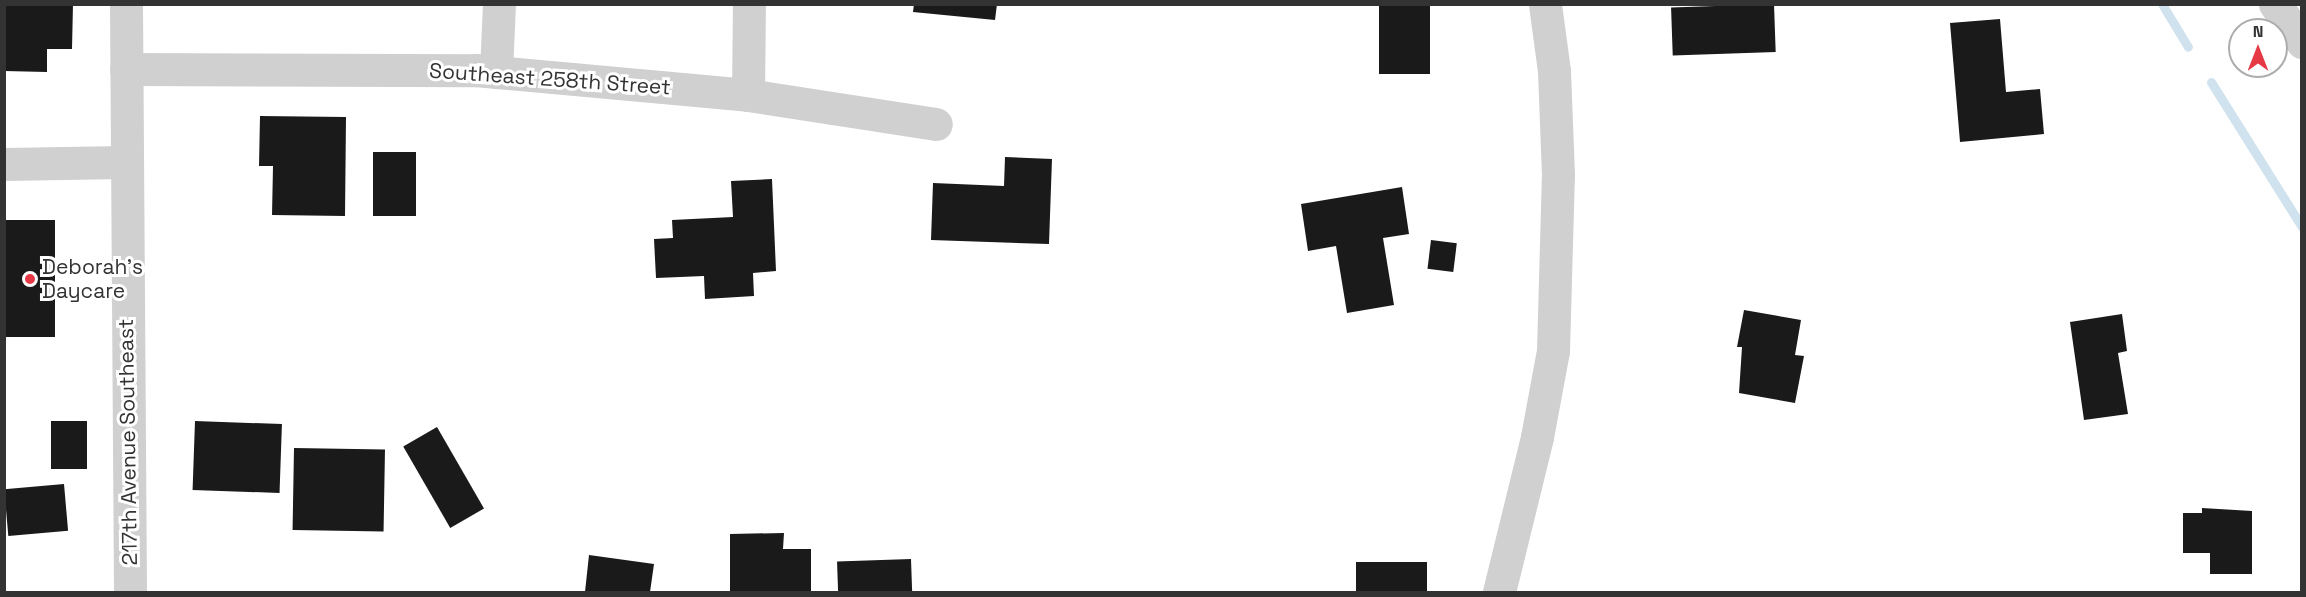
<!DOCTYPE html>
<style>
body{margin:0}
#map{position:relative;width:2306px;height:597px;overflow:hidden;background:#fff;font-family:"Space Grotesk",sans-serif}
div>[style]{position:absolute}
.stream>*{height:9px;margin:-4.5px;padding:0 4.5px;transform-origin:4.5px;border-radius:4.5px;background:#cfe2ee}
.building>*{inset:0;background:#1a1a1a;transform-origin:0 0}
.minor>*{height:33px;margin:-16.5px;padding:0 16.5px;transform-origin:16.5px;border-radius:16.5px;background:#d0d0d0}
.dots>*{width:16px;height:16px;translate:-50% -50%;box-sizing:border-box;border:3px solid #fff;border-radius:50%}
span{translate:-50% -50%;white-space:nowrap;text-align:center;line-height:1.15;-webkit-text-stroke:6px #fff;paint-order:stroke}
.street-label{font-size:21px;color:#333}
.poi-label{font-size:21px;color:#333}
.left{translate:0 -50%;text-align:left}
.frame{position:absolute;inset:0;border:6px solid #333;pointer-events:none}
.north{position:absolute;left:2228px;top:18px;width:60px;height:60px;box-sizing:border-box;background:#fff;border:2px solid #adadad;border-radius:50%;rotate:0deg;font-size:16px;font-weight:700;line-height:24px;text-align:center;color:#333}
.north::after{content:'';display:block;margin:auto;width:21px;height:27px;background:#e63946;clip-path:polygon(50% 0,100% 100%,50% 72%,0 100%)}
</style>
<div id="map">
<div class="stream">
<i style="left:2162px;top:4px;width:50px;rotate:58.8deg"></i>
<i style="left:2211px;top:82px;width:171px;rotate:57.9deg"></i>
</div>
<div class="building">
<i style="clip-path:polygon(4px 4px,73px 4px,72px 49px,47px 49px,47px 72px,4px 71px)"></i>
<i style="clip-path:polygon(914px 4px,997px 4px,995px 20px,913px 12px)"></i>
<i style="left:1379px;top:4px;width:51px;height:70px"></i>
<i style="left:1774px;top:4px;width:48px;height:103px;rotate:88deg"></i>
<i style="clip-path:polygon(2000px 19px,2006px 92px,2040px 89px,2044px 134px,1960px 142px,1950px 23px)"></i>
<i style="clip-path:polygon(260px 116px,346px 117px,345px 216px,272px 215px,273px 166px,259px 166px)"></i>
<i style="left:373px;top:152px;width:43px;height:64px"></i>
<i style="clip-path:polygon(1005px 157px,1052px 159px,1049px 244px,931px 240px,933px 183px,1004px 186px)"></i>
<i style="clip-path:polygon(772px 179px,776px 271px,753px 273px,754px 296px,705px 299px,704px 276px,656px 278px,654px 239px,673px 238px,672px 220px,733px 217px,731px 181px)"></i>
<i style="clip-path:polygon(1402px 187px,1409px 234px,1383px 238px,1394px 305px,1347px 313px,1336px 246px,1308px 251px,1301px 204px)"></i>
<i style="left:55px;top:220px;width:117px;height:51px;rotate:90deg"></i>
<i style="left:1431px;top:240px;width:26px;height:29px;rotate:7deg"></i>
<i style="clip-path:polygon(1744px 310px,1801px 320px,1795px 355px,1804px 356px,1795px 403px,1739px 393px,1742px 347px,1737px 347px)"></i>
<i style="clip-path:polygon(2122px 314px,2127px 351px,2118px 353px,2128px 414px,2084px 420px,2070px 322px)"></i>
<i style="left:51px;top:421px;width:36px;height:48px"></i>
<i style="left:195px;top:421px;width:87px;height:69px;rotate:2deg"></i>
<i style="left:437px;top:427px;width:94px;height:39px;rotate:60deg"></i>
<i style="left:294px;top:448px;width:91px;height:82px;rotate:1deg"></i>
<i style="left:64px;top:484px;width:47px;height:60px;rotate:85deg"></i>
<i style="clip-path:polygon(2202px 508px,2252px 511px,2252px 574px,2210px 574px,2210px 553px,2183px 553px,2183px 513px,2202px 513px)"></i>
<i style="clip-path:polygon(784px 533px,783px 549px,811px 549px,811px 592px,730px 592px,730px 534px)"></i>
<i style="clip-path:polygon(589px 555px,654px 564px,650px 592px,585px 592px)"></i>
<i style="left:911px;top:559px;width:33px;height:74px;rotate:88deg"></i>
<i style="left:1356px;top:562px;width:71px;height:30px"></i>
</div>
<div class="minor">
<i style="left:126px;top:4px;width:588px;rotate:89.61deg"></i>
<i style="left:2275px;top:4px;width:47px;rotate:54.6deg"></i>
<i style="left:126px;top:69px;width:349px;rotate:0.2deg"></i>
<i style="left:475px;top:70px;width:274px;rotate:5.2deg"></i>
<i style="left:748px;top:95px;width:190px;rotate:8.8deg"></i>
<i style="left:496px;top:72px;width:68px;rotate:-87.5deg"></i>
<i style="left:748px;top:95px;width:91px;rotate:-89.4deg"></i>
<i style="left:4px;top:164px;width:121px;rotate:-0.9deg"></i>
<i style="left:1499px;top:592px;width:160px;rotate:-76.2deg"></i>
<i style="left:1537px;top:437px;width:87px;rotate:-79.5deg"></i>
<i style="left:1553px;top:351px;width:176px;rotate:-88.4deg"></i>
<i style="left:1558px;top:175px;width:104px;rotate:-92.2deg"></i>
<i style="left:1554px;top:71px;width:68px;rotate:-97.7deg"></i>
</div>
<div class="dots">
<i style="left:30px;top:279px;background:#e63946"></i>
</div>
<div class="street-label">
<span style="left:550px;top:79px;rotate:4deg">Southeast 258th Street</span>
<span style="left:128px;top:442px;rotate:-91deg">217th Avenue Southeast</span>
</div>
<div class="poi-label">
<span class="left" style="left:42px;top:279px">Deborah's<br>Daycare</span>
</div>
<div class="frame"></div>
<div class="north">N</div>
</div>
